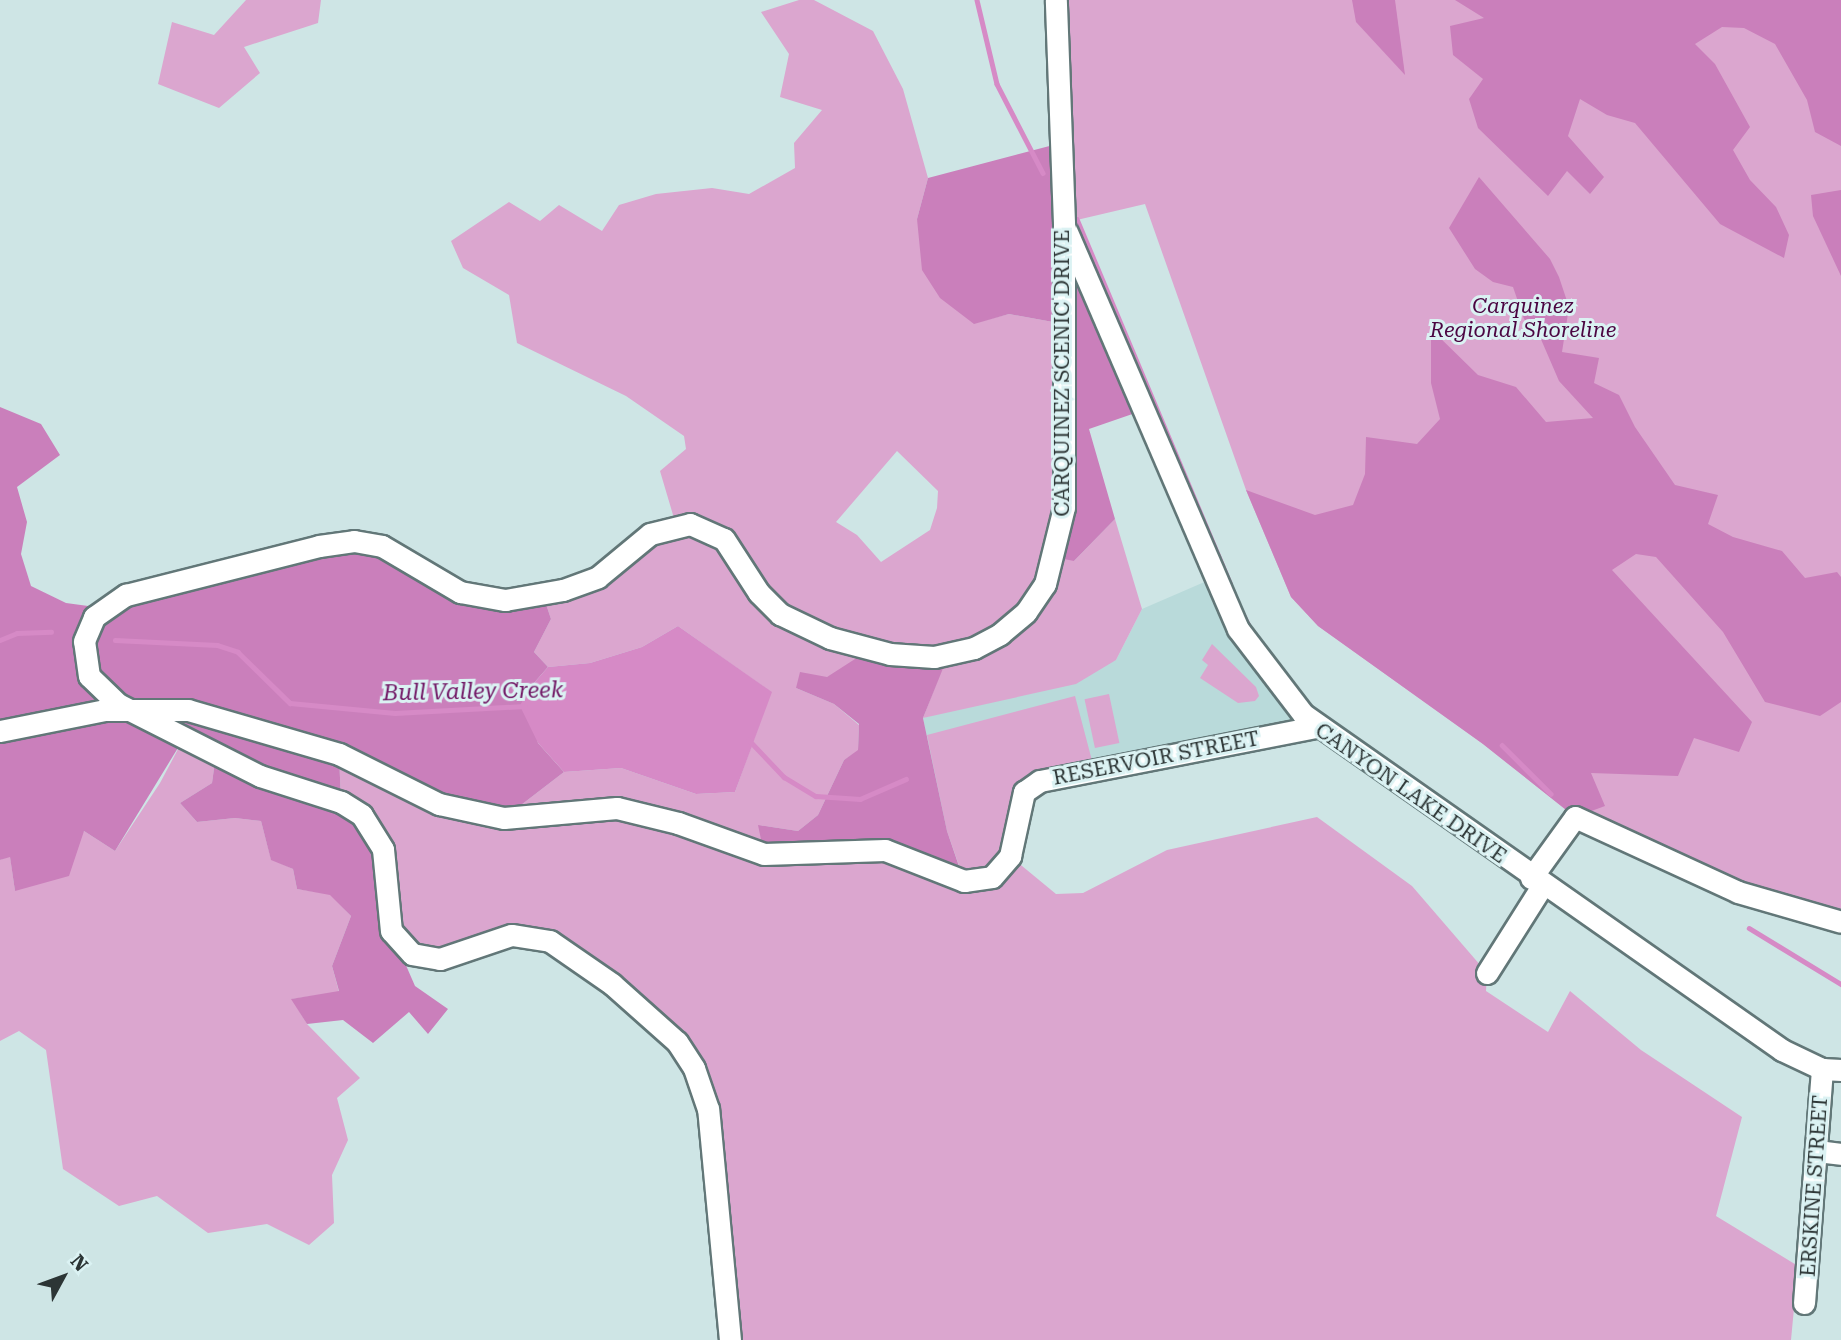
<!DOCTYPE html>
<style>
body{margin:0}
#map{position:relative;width:1841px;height:1340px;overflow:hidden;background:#cee5e5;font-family:"Roboto Serif",serif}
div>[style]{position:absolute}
.built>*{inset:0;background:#b9dada}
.green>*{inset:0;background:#dba6cf;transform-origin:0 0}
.forest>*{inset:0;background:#ca7fbb}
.water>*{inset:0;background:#d68ac6}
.stream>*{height:4.5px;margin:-2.25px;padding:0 2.25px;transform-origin:2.25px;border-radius:2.25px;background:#d68ac6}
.roads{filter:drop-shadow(2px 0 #627778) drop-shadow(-2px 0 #627778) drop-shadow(0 2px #627778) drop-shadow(0 -2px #627778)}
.minor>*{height:21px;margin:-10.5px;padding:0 10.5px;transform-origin:10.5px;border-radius:10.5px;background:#fff}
span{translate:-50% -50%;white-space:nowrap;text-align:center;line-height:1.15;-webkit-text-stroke:6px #dbf2f3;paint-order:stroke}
.park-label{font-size:21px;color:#4b0542;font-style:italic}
.street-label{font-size:21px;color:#2c3535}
.water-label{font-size:23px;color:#711765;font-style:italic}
.north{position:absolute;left:28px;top:1242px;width:70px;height:70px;-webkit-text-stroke:5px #dbf2f3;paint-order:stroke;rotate:49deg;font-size:19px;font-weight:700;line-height:28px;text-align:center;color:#2c3535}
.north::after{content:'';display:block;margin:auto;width:24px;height:32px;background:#2c3535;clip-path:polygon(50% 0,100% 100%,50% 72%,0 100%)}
</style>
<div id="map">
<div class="built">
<i style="clip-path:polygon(1216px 577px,1316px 727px,1040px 781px,947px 831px,923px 718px,1116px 660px,1142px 609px)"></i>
</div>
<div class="green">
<i style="clip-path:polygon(246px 0,321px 0,318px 23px,244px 47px,260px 73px,219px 108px,158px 84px,172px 22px,214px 35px)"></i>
<i style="clip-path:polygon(evenodd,799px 0,814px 0,873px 31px,903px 89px,928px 178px,917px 219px,974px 323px,1009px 314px,1064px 324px,1074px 561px,1115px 519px,1142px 609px,1116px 660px,1076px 684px,923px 718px,947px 656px,827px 677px,796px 688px,834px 704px,859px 725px,858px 751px,844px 760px,818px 815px,798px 831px,758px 825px,885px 850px,964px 880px,947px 831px,927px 735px,1075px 696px,1095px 772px,1040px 781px,1011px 857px,1056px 894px,1083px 893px,1167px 850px,1317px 817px,1412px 886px,1487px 973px,1486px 991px,1548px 1032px,1570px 991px,1641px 1050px,1742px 1117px,1716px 1216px,1798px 1266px,1791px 1340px,730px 1340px,694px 1068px,550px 941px,412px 954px,341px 802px,339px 754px,504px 818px,564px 772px,621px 768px,696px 794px,735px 792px,771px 692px,678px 626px,642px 647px,590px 663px,548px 667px,534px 652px,551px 619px,543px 595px,676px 525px,660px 471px,686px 449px,684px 436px,626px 396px,517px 343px,509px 295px,463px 268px,451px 241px,509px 202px,540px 221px,559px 205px,602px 231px,619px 205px,656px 194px,712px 188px,749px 194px,795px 168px,794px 143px,822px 110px,780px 97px,789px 54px,761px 12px,799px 0,897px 451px,938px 491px,937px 508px,930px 530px,881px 562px,857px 535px,836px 522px,897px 451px)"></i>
<i style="clip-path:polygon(1056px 0,1841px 0,1841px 922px,1575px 817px,1483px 744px,1318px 626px,1291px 597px,1246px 490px,1145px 204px,1064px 223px)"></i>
<i style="clip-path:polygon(1212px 644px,1256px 687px,1259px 696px,1255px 701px,1238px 703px,1200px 678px,1208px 665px,1202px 660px)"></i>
<i style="left:1109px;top:694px;width:50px;height:25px;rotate:78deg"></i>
<i style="clip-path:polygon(184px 738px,216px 754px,212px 783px,180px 803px,197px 822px,235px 818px,261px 821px,271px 859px,293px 869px,297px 889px,330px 894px,351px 916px,332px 966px,339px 992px,292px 999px,307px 1024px,360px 1078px,337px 1098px,348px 1140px,332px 1175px,334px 1223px,309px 1245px,267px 1224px,208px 1233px,157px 1196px,119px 1206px,63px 1169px,46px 1050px,19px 1031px,0 1041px,0 860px,10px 856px,15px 891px,84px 831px,115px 851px,160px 783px)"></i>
</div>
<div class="forest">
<i style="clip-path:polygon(1352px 0,1395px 0,1405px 75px,1356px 22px)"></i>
<i style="clip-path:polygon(1455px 0,1841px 0,1841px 146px,1815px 132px,1807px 100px,1775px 44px,1744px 28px,1722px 27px,1695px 44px,1715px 64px,1750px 127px,1733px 150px,1750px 180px,1776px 207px,1789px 235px,1784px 258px,1720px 224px,1635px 123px,1607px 115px,1580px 99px,1568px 136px,1604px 177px,1590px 194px,1567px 171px,1548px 196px,1478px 128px,1469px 99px,1483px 79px,1453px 55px,1450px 26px,1484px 18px)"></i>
<i style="clip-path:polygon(1061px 143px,1064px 223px,1144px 410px,1089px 429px,1115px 519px,1074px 561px,1054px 557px,1064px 324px,1009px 314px,974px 324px,940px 298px,922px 270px,917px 219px,928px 178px)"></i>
<i style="clip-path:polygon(1479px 177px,1550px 259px,1559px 277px,1569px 307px,1562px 352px,1599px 358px,1594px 383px,1619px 395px,1635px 427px,1675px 485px,1718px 495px,1708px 524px,1733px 537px,1782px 551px,1805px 578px,1837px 572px,1841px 577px,1841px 702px,1820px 716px,1765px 702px,1723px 632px,1656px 557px,1636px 554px,1612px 570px,1752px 722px,1739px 752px,1694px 738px,1678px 776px,1591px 773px,1605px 806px,1575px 817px,1483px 744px,1318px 626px,1291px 597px,1246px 490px,1315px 515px,1353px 505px,1365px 474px,1366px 437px,1417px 444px,1440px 419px,1431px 383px,1431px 329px,1478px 375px,1516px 387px,1546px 422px,1593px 418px,1559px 381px,1540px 337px,1524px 319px,1513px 287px,1493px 282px,1475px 269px,1449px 228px)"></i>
<i style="clip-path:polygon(1841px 190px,1841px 276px,1813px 216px,1811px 195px)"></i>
<i style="clip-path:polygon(0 407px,41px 424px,60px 455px,17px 487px,27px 522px,21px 554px,31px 586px,66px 603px,103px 608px,354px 541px,447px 586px,543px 595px,551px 619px,534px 652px,548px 667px,527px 691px,538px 743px,564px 772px,504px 818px,339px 754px,341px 802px,370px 824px,391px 931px,415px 986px,448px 1009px,428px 1034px,409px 1012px,373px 1043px,343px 1020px,307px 1024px,291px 999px,339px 991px,332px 966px,351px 916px,330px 895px,297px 889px,293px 869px,271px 860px,261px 821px,235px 818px,197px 822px,180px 803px,212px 783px,216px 754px,184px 738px,115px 851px,84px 831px,69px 876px,15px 891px,10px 857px,0 860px)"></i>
<i style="clip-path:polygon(869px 650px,948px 656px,923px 718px,947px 831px,964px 881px,885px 850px,764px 854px,758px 825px,798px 831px,818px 815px,844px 760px,858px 750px,859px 724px,834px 704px,796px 688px,800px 672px,827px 677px)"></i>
</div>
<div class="water">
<i style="clip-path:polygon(678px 626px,772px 692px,735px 792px,696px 794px,621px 768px,564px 772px,538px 743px,520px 706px,527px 691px,548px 667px,590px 663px,642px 647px)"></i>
</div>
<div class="stream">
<i style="left:977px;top:0;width:86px;rotate:76.6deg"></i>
<i style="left:997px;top:84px;width:100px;rotate:62.7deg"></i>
<i style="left:1077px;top:219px;width:395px;rotate:67.2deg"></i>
<i style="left:1243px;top:614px;width:11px;rotate:63deg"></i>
<i style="left:0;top:640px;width:18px;rotate:-22deg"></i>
<i style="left:17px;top:633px;width:34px;rotate:-2deg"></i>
<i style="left:115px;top:640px;width:102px;rotate:2.8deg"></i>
<i style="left:217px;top:645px;width:22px;rotate:18deg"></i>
<i style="left:238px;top:652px;width:73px;rotate:44.4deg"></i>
<i style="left:290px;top:703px;width:105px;rotate:5.4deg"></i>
<i style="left:395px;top:713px;width:130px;rotate:-3.1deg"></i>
<i style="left:749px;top:740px;width:51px;rotate:46.6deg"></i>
<i style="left:784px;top:777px;width:37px;rotate:31deg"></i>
<i style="left:816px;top:796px;width:44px;rotate:3.9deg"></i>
<i style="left:860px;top:799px;width:50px;rotate:-23.5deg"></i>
<i style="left:1502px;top:745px;width:69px;rotate:45deg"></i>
<i style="left:1749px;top:928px;width:108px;rotate:31.3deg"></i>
</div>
<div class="roads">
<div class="minor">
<i style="left:1067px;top:232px;width:432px;rotate:66.7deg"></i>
<i style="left:1238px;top:629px;width:107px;rotate:52.6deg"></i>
<i style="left:1303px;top:714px;width:585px;rotate:35.05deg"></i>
<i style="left:1782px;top:1050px;width:44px;rotate:25.4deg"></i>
<i style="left:1822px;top:1069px;width:19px;rotate:3deg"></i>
<i style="left:0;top:731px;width:107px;rotate:-11.3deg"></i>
<i style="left:105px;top:710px;width:83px"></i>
<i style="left:188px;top:710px;width:157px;rotate:16.2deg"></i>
<i style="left:339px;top:754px;width:112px;rotate:26.6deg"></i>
<i style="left:439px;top:804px;width:66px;rotate:12.2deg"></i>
<i style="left:504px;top:818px;width:113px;rotate:-5.1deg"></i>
<i style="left:617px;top:808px;width:63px;rotate:13.8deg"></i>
<i style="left:678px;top:823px;width:91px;rotate:19.8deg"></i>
<i style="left:764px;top:854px;width:121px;rotate:-1.9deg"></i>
<i style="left:885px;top:850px;width:85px;rotate:21.4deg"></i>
<i style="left:964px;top:881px;width:28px;rotate:-8deg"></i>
<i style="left:992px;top:877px;width:28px;rotate:-49deg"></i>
<i style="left:1010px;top:856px;width:66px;rotate:-77.7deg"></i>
<i style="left:1024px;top:792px;width:19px;rotate:-35deg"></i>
<i style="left:1040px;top:781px;width:281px;rotate:-11.1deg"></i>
<i style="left:1531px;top:878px;width:75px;rotate:-54.2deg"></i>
<i style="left:1575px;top:817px;width:179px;rotate:24.7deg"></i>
<i style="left:1738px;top:892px;width:107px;rotate:16.2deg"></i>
<i style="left:1487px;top:973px;width:103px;rotate:-57.7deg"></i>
<i style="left:1817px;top:1151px;width:24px;rotate:7deg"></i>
<i style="left:1804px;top:1303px;width:235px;rotate:-85.6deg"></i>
<i style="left:730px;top:1340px;width:232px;rotate:-95.4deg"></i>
<i style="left:708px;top:1109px;width:43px;rotate:-108.9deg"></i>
<i style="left:694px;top:1068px;width:31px;rotate:-123deg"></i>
<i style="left:677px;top:1042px;width:87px;rotate:-138.3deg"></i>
<i style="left:612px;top:984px;width:75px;rotate:-145.3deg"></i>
<i style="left:550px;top:941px;width:39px;rotate:-171deg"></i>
<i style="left:511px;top:935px;width:75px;rotate:161.3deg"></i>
<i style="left:440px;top:959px;width:28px;rotate:-170deg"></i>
<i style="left:412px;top:954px;width:31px;rotate:-132deg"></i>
<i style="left:391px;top:931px;width:82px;rotate:-95.6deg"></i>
<i style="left:383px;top:849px;width:40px;rotate:-122deg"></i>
<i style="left:362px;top:815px;width:25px;rotate:-148deg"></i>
<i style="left:341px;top:802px;width:85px;rotate:-162.2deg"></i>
<i style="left:260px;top:776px;width:159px;rotate:-153.1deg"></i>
<i style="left:118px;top:704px;width:40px;rotate:-136deg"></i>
<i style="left:89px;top:676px;width:35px;rotate:-98deg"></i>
<i style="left:84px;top:641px;width:26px;rotate:-67deg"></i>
<i style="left:94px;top:617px;width:39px;rotate:-35deg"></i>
<i style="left:126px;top:595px;width:199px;rotate:-14.2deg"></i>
<i style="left:319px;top:546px;width:35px;rotate:-8deg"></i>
<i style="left:354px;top:541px;width:28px;rotate:10deg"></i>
<i style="left:382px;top:546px;width:91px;rotate:30.5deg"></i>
<i style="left:460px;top:592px;width:46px;rotate:10.1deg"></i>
<i style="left:505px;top:600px;width:59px;rotate:-9.8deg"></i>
<i style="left:563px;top:590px;width:37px;rotate:-20deg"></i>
<i style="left:598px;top:577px;width:67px;rotate:-39.6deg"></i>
<i style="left:650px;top:534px;width:41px;rotate:-14deg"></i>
<i style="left:690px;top:524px;width:37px;rotate:24deg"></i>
<i style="left:724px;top:539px;width:64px;rotate:57.1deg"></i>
<i style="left:759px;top:593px;width:30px;rotate:45deg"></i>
<i style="left:780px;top:614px;width:55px;rotate:25.6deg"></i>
<i style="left:830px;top:638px;width:62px;rotate:14.9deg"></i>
<i style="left:890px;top:654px;width:44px;rotate:3.9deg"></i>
<i style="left:934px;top:657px;width:41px;rotate:-12.7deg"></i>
<i style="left:974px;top:648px;width:30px;rotate:-28deg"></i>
<i style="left:1000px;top:634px;width:34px;rotate:-40deg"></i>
<i style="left:1026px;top:612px;width:34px;rotate:-56deg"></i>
<i style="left:1045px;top:584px;width:79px;rotate:-76.1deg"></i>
<i style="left:1064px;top:507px;width:284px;rotate:-90deg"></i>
<i style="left:1064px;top:223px;width:223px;rotate:-92.1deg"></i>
</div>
</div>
<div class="park-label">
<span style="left:1523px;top:318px">Carquinez<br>Regional Shoreline</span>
</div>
<div class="street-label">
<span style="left:1062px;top:373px;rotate:-90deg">CARQUINEZ SCENIC DRIVE</span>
<span style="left:1156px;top:758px;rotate:-11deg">RESERVOIR STREET</span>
<span style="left:1411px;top:793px;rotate:35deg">CANYON LAKE DRIVE</span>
<span style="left:1814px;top:1186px;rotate:-86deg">ERSKINE STREET</span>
</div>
<div class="water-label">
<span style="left:473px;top:692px;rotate:-1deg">Bull Valley Creek</span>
</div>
<div class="north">N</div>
</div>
